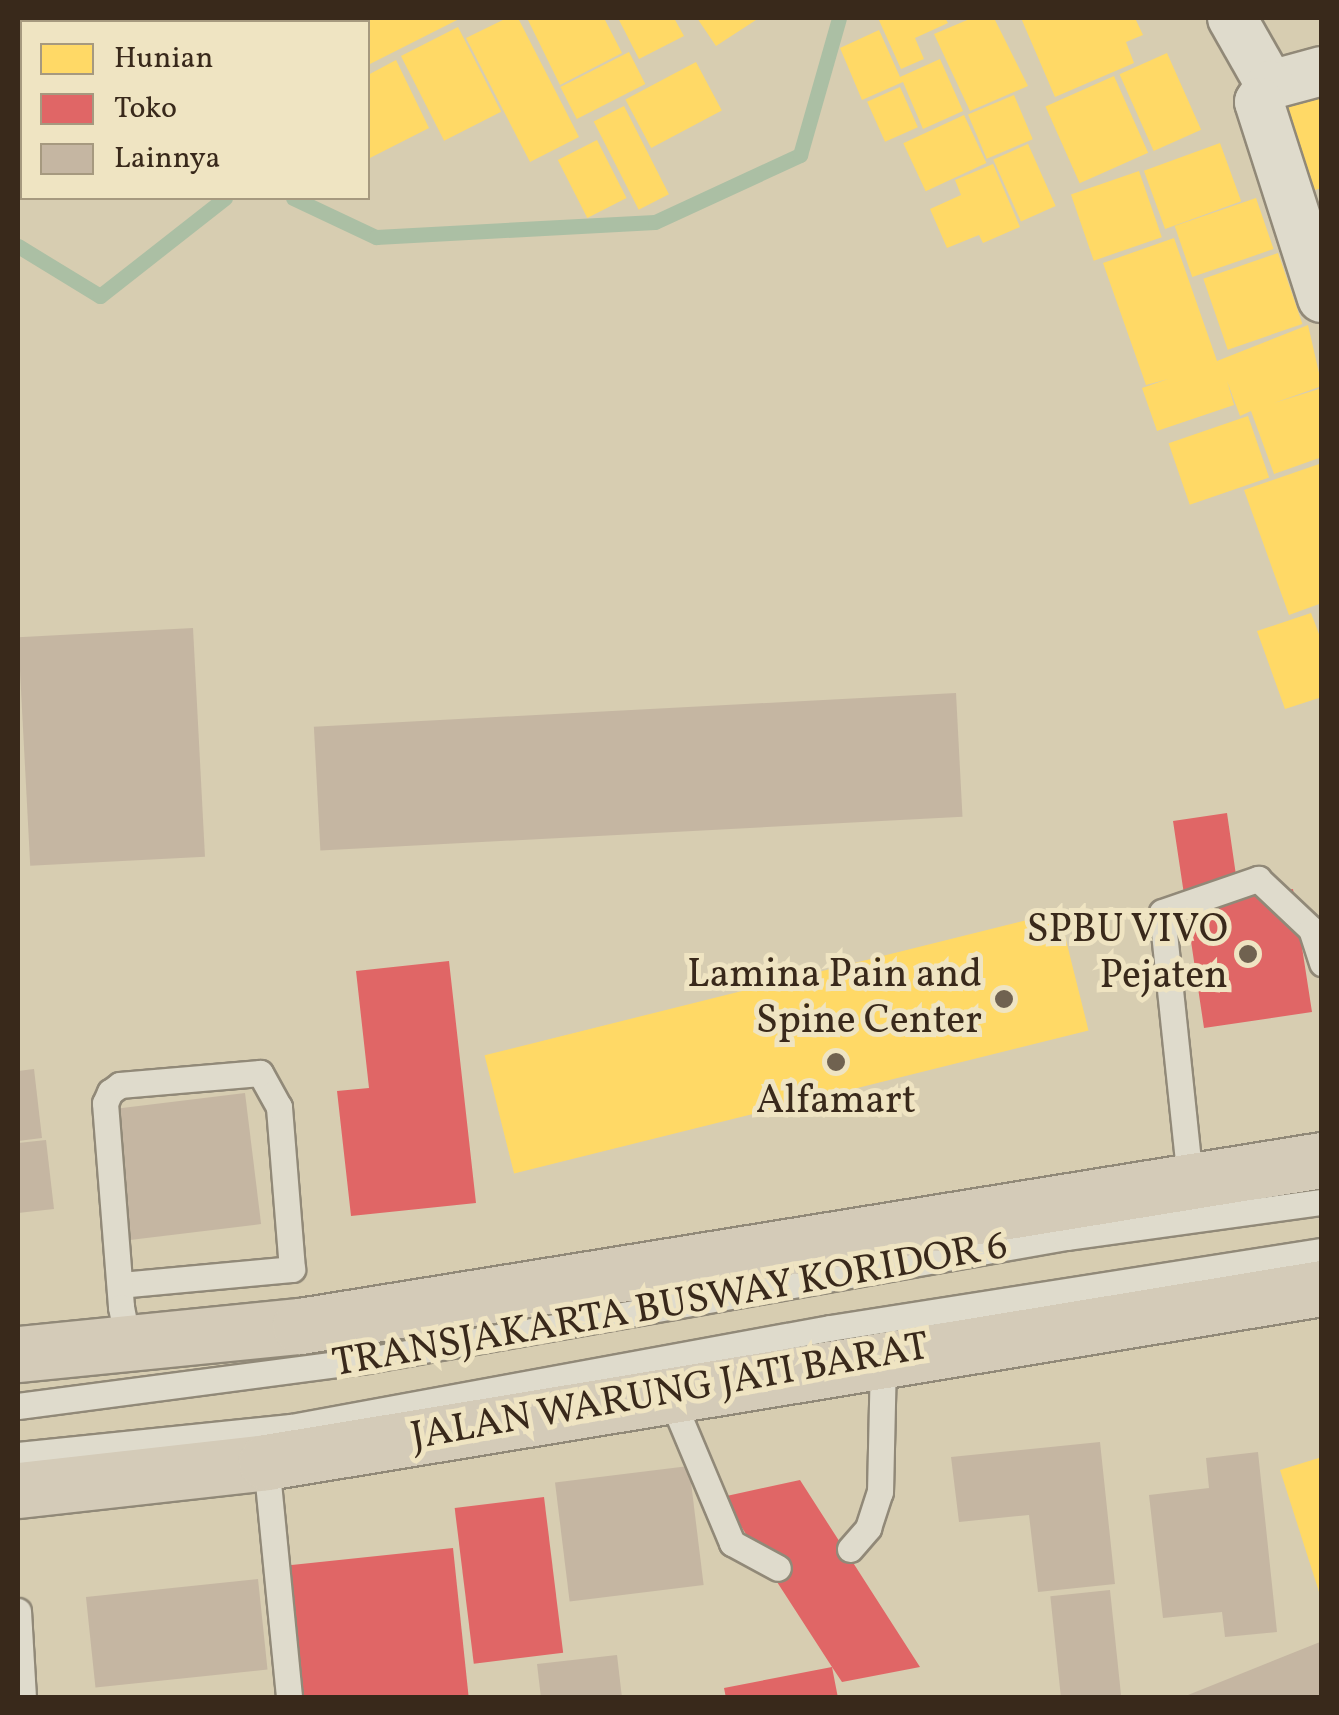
<!DOCTYPE html>
<style>
body{margin:0}
#map{position:relative;width:1339px;height:1715px;overflow:hidden;background:#d7cdb1;font-family:Vollkorn,serif}
div>[style]{position:absolute}
.homes>*{inset:0;background:#ffd966;transform-origin:0 0}
.shops>*{inset:0;background:#e06666;transform-origin:0 0}
.stream>*{height:15px;margin:-7.5px;padding:0 7.5px;transform-origin:7.5px;border-radius:7.5px;background:#abbfa4}
.building>*{inset:0;background:#c5b6a2;transform-origin:0 0}
.roads{filter:drop-shadow(2px 0 #918978) drop-shadow(-2px 0 #918978) drop-shadow(0 2px #918978) drop-shadow(0 -2px #918978)}
.service>*{height:25px;margin:-12.5px;padding:0 12.5px;transform-origin:12.5px;border-radius:12.5px;background:#dfdbcc}
.minor>*{height:48px;margin:-24px;padding:0 24px;transform-origin:24px;border-radius:24px;background:#dfdbcc}
.primary>*{height:55px;margin:-27.5px;padding:0 27.5px;transform-origin:27.5px;border-radius:27.5px;background:#d4cbb8}
.dots>*{width:28px;height:28px;translate:-50% -50%;box-sizing:border-box;border:5px solid #efe4c2;border-radius:50%}
span{translate:-50% -50%;white-space:nowrap;text-align:center;line-height:1.15;-webkit-text-stroke:10px #efe4c2;paint-order:stroke}
.poi-label{font-size:40px;color:#39291b}
.right{translate:-100% -50%;text-align:right}
.street-label{font-size:40px;color:#39291b}
.frame{position:absolute;inset:0;border:20px solid #39291b;pointer-events:none}
.legend{position:absolute;left:20px;top:20px;width:350px;height:180px;box-sizing:border-box;background:#efe4c2;border:2px solid #a6997f;margin:0;padding:12px 18px;list-style:none;font-size:30px;color:#39291b}
.legend li{display:flex;align-items:center;gap:20px;height:50px}
.legend b{width:50px;border:2px solid #a6997f}
</style>
<div id="map">
<div class="homes">
<i style="clip-path:polygon(18px 18px,25px 22px,18px 51px)"></i>
<i style="left:84px;top:18px;width:95px;height:4px"></i>
<i style="clip-path:polygon(201px 18px,299px 18px,289px 22px)"></i>
<i style="clip-path:polygon(300px 18px,461px 18px,368px 65px,368px 22px)"></i>
<i style="clip-path:polygon(507px 18px,518px 18px,579px 137px,530px 162px,466px 38px)"></i>
<i style="clip-path:polygon(527px 18px,604px 18px,622px 53px,560px 85px)"></i>
<i style="clip-path:polygon(618px 18px,674px 18px,684px 36px,639px 59px)"></i>
<i style="clip-path:polygon(697px 18px,759px 18px,716px 46px)"></i>
<i style="clip-path:polygon(878px 18px,945px 18px,948px 23px,915px 38px,924px 59px,901px 69px)"></i>
<i style="clip-path:polygon(972px 18px,994px 18px,1028px 86px,970px 111px,934px 34px)"></i>
<i style="clip-path:polygon(1021px 18px,1135px 18px,1143px 35px,1126px 42px,1134px 63px,1055px 97px)"></i>
<i style="left:458px;top:27px;width:95px;height:64px;rotate:63deg"></i>
<i style="clip-path:polygon(879px 30px,900px 77px,940px 59px,963px 111px,923px 129px,903px 82px,862px 100px,840px 48px)"></i>
<i style="left:629px;top:52px;width:36px;height:77px;rotate:63deg"></i>
<i style="left:1167px;top:53px;width:84px;height:52px;rotate:66deg"></i>
<i style="left:22px;top:55px;width:58px;height:4px;rotate:90deg"></i>
<i style="clip-path:polygon(396px 60px,429px 128px,368px 159px,368px 75px)"></i>
<i style="left:696px;top:62px;width:55px;height:80px;rotate:62deg"></i>
<i style="left:1114px;top:76px;width:84px;height:75px;rotate:66deg"></i>
<i style="clip-path:polygon(1322px 85px,1322px 188px,1304px 193px,1272px 102px)"></i>
<i style="left:900px;top:87px;width:44px;height:36px;rotate:66deg"></i>
<i style="left:1014px;top:95px;width:48px;height:50px;rotate:67deg"></i>
<i style="left:624px;top:106px;width:99px;height:34px;rotate:63deg"></i>
<i style="left:964px;top:115px;width:53px;height:67px;rotate:65deg"></i>
<i style="left:597px;top:140px;width:65px;height:44px;rotate:63deg"></i>
<i style="left:1220px;top:143px;width:62px;height:81px;rotate:70deg"></i>
<i style="left:1028px;top:144px;width:68px;height:38px;rotate:66deg"></i>
<i style="clip-path:polygon(993px 164px,1020px 227px,983px 243px,979px 235px,947px 248px,930px 209px,961px 195px,955px 180px)"></i>
<i style="left:1139px;top:171px;width:70px;height:72px;rotate:71deg"></i>
<i style="left:1256px;top:198px;width:54px;height:86px;rotate:71deg"></i>
<i style="clip-path:polygon(1174px 238px,1217px 361px,1308px 325px,1322px 386px,1274px 403px,1322px 388px,1322px 457px,1274px 474px,1251px 411px,1240px 416px,1227px 381px,1234px 405px,1157px 431px,1142px 388px,1168px 379px,1146px 385px,1103px 263px)"></i>
<i style="left:1278px;top:253px;width:75px;height:79px;rotate:71deg"></i>
<i style="left:1248px;top:416px;width:65px;height:84px;rotate:71deg"></i>
<i style="clip-path:polygon(1322px 463px,1322px 603px,1289px 615px,1244px 490px)"></i>
<i style="clip-path:polygon(1311px 613px,1322px 642px,1322px 697px,1285px 709px,1257px 631px)"></i>
<i style="left:1059px;top:912px;width:122px;height:592px;rotate:76deg"></i>
<i style="clip-path:polygon(1322px 1457px,1322px 1598px,1321px 1598px,1280px 1470px)"></i>
</div>
<div class="shops">
<i style="clip-path:polygon(1227px 813px,1239px 896px,1293px 889px,1312px 1012px,1204px 1028px,1173px 821px)"></i>
<i style="clip-path:polygon(449px 961px,476px 1203px,351px 1216px,337px 1091px,369px 1088px,356px 971px)"></i>
<i style="clip-path:polygon(800px 1480px,920px 1667px,842px 1682px,832px 1667px,838px 1698px,726px 1698px,724px 1688px,832px 1667px,722px 1497px)"></i>
<i style="left:544px;top:1497px;width:157px;height:90px;rotate:83deg"></i>
<i style="left:453px;top:1548px;width:151px;height:167px;rotate:84deg"></i>
</div>
<div class="stream">
<i style="left:293px;top:198px;width:92px;rotate:25.2deg"></i>
<i style="left:376px;top:237px;width:279px;rotate:-3.1deg"></i>
<i style="left:655px;top:222px;width:160px;rotate:-24.8deg"></i>
<i style="left:800px;top:155px;width:142px;rotate:-74.1deg"></i>
<i style="left:18px;top:246px;width:96px;rotate:31.4deg"></i>
<i style="left:100px;top:296px;width:159px;rotate:-38.1deg"></i>
</div>
<div class="building">
<i style="left:193px;top:628px;width:229px;height:175px;rotate:87deg"></i>
<i style="left:956px;top:693px;width:124px;height:643px;rotate:87deg"></i>
<i style="clip-path:polygon(34px 1069px,42px 1138px,18px 1141px,18px 1071px)"></i>
<i style="left:245px;top:1093px;width:132px;height:132px;rotate:83deg"></i>
<i style="clip-path:polygon(46px 1140px,54px 1209px,18px 1213px,18px 1143px)"></i>
<i style="clip-path:polygon(1100px 1442px,1115px 1584px,1038px 1592px,1029px 1515px,959px 1522px,951px 1457px)"></i>
<i style="clip-path:polygon(1258px 1452px,1277px 1632px,1225px 1637px,1222px 1612px,1163px 1618px,1149px 1495px,1209px 1488px,1206px 1458px)"></i>
<i style="left:689px;top:1466px;width:120px;height:135px;rotate:83deg"></i>
<i style="left:258px;top:1579px;width:91px;height:173px;rotate:84deg"></i>
<i style="left:1110px;top:1590px;width:109px;height:60px;rotate:84deg"></i>
<i style="clip-path:polygon(1320px 1642px,1319px 1698px,1183px 1698px,1183px 1697px)"></i>
<i style="clip-path:polygon(617px 1655px,622px 1698px,541px 1698px,537px 1664px)"></i>
</div>
<div class="roads">
<div class="service">
<i style="left:1190px;top:1180px;width:269px;rotate:-96deg"></i>
<i style="left:1162px;top:912px;width:102px;rotate:-19deg"></i>
<i style="left:1258px;top:879px;width:73px;rotate:43.3deg"></i>
<i style="left:1311px;top:929px;width:36px;rotate:72deg"></i>
<i style="left:120px;top:1285px;width:173px;rotate:-5.3deg"></i>
<i style="left:292px;top:1269px;width:163px;rotate:-94.6deg"></i>
<i style="left:279px;top:1107px;width:39px;rotate:-119deg"></i>
<i style="left:260px;top:1073px;width:141px;rotate:175.1deg"></i>
<i style="left:120px;top:1085px;width:12px;rotate:145deg"></i>
<i style="left:110px;top:1092px;width:12px;rotate:114deg"></i>
<i style="left:105px;top:1103px;width:205px;rotate:85.5deg"></i>
<i style="left:121px;top:1307px;width:41px;rotate:78.7deg"></i>
<i style="left:669px;top:1393px;width:163px;rotate:67.2deg"></i>
<i style="left:732px;top:1543px;width:52px;rotate:28.5deg"></i>
<i style="left:18px;top:1406px;width:352px;rotate:-7.5deg"></i>
<i style="left:367px;top:1360px;width:710px;rotate:-9.98deg"></i>
<i style="left:1066px;top:1237px;width:258px;rotate:-7.8deg"></i>
<i style="left:18px;top:1455px;width:274px;rotate:-5.9deg"></i>
<i style="left:291px;top:1427px;width:548px;rotate:-10.41deg"></i>
<i style="left:830px;top:1328px;width:498px;rotate:-8.9deg"></i>
<i style="left:266px;top:1462px;width:237px;rotate:84.4deg"></i>
<i style="left:850px;top:1549px;width:28px;rotate:-49deg"></i>
<i style="left:868px;top:1528px;width:38px;rotate:-72deg"></i>
<i style="left:880px;top:1492px;width:135px;rotate:-88.7deg"></i>
<i style="left:18px;top:1611px;width:87px;rotate:86.7deg"></i>
</div>
<div class="minor">
<i style="left:1232px;top:18px;width:77px;rotate:60.4deg"></i>
<i style="left:1322px;top:71px;width:54px;rotate:164.9deg"></i>
<i style="left:1270px;top:85px;width:20px;rotate:123deg"></i>
<i style="left:1259px;top:102px;width:206px;rotate:72.2deg"></i>
</div>
<div class="primary">
<i style="left:18px;top:1354px;width:283px;rotate:-5.7deg"></i>
<i style="left:300px;top:1326px;width:1035px;rotate:-9.23deg"></i>
<i style="left:18px;top:1490px;width:250px;rotate:-6.4deg"></i>
<i style="left:266px;top:1462px;width:1070px;rotate:-9.36deg"></i>
</div>
</div>
<div class="dots">
<i style="left:1248px;top:954px;background:#706250"></i>
<i style="left:1004px;top:999px;background:#706250"></i>
<i style="left:836px;top:1062px;background:#706250"></i>
</div>
<div class="poi-label">
<span class="right" style="left:1228px;top:954px">SPBU VIVO<br>Pejaten</span>
<span class="right" style="left:982px;top:999px">Lamina Pain and<br>Spine Center</span>
<span style="left:836px;top:1102px">Alfamart</span>
</div>
<div class="street-label">
<span style="left:670px;top:1306px;rotate:-10deg">TRANSJAKARTA BUSWAY KORIDOR 6</span>
<span style="left:670px;top:1393px;rotate:-10deg">JALAN WARUNG JATI BARAT</span>
</div>
<div class="frame"></div>
<ul class="legend">
<li><b style="height:28px;background:#ffd966"></b>Hunian</li>
<li><b style="height:28px;background:#e06666"></b>Toko</li>
<li><b style="height:28px;background:#c5b6a2"></b>Lainnya</li>
</ul>
</div>
